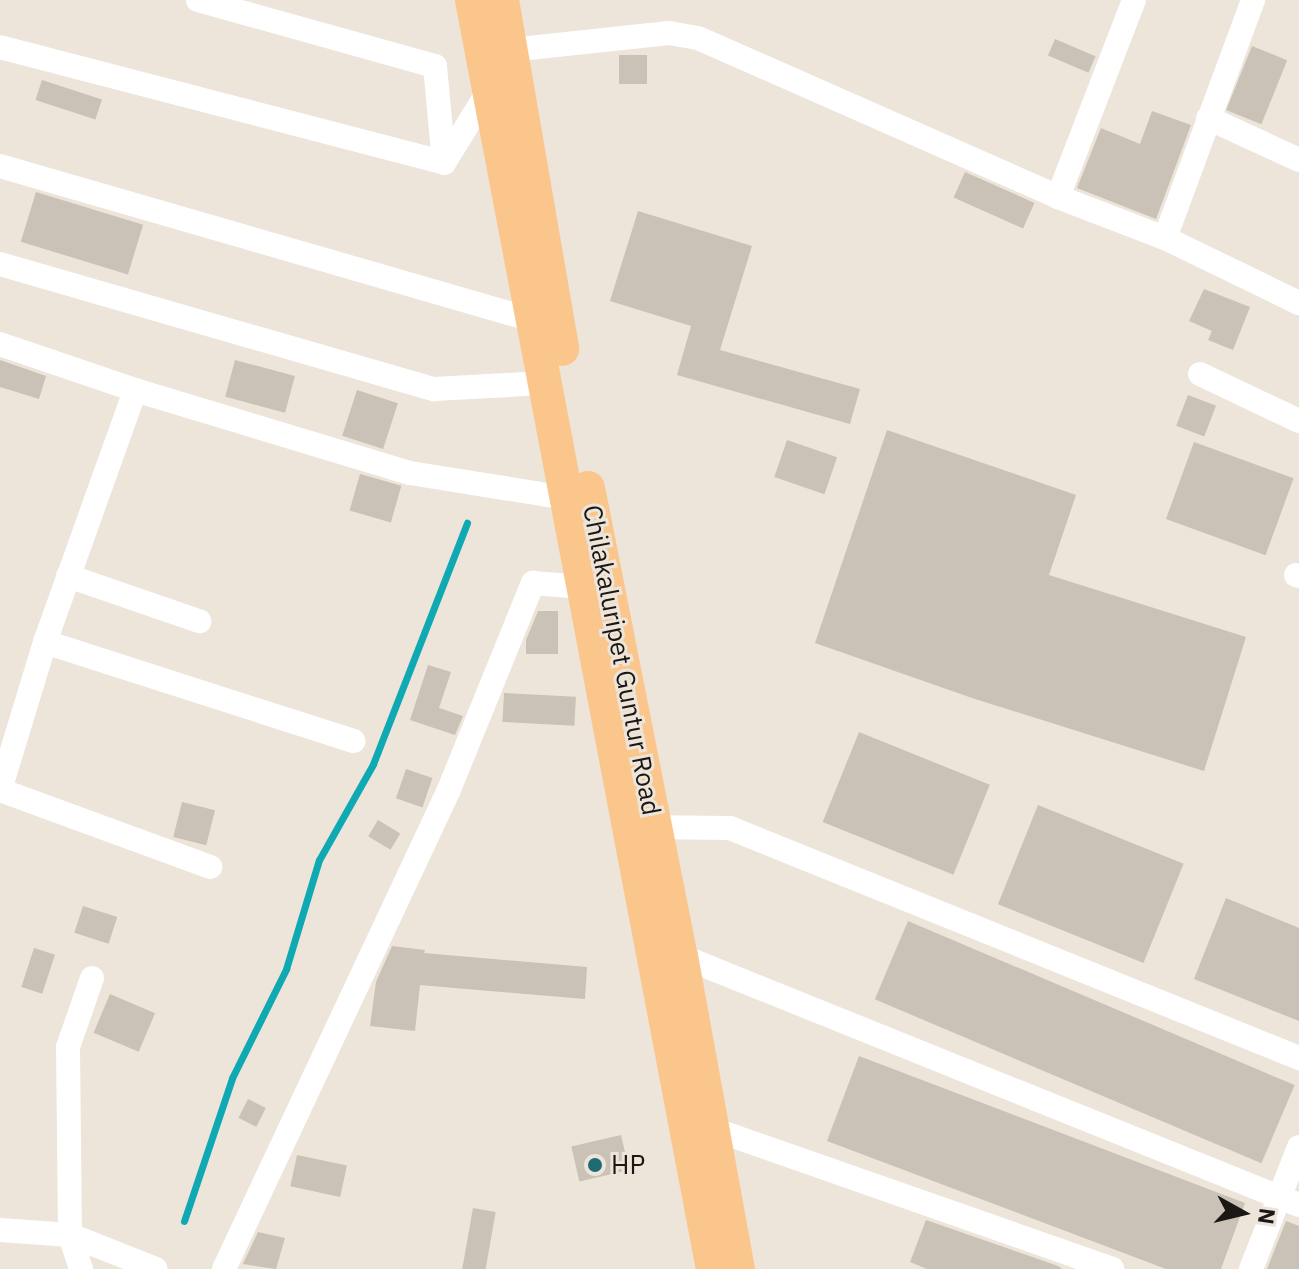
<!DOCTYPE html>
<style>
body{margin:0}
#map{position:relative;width:1299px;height:1269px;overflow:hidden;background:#ede4da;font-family:"IBM Plex Sans",sans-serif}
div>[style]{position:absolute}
.stream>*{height:7px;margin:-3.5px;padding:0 3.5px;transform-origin:3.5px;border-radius:3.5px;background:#0ea9b3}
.building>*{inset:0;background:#cac1b7;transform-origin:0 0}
.minor>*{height:24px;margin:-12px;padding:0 12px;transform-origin:12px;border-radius:12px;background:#fff}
.highway>*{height:34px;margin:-17px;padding:0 17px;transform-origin:17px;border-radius:17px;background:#fac68c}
.dots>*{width:22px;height:22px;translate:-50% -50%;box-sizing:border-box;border:4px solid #ede4da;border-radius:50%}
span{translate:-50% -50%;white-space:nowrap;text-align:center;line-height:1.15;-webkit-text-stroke:6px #ede4da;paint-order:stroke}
.street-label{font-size:26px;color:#1a1714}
.poi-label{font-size:26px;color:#1a1714}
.left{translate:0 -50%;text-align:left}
.north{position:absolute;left:1203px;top:1173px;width:80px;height:80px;-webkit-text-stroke:6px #ede4da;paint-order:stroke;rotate:98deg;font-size:22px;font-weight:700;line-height:32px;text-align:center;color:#1a1714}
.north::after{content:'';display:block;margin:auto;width:28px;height:36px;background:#1a1714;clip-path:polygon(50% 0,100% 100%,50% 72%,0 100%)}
</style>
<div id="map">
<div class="stream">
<i style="left:184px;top:1221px;width:151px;rotate:-71.4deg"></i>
<i style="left:232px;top:1078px;width:122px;rotate:-63.6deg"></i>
<i style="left:286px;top:969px;width:114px;rotate:-73.2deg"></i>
<i style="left:319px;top:860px;width:110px;rotate:-60.6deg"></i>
<i style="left:373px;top:764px;width:259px;rotate:-68.7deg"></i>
</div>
<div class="building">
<i style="left:1055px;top:39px;width:44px;height:18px;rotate:23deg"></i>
<i style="left:1252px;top:46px;width:38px;height:69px;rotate:22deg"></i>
<i style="left:619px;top:55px;width:28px;height:29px"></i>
<i style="left:42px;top:80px;width:63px;height:21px;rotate:18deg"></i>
<i style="clip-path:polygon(1152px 111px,1191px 125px,1156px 219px,1077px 188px,1101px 128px,1140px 144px)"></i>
<i style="left:965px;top:172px;width:76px;height:28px;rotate:24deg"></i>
<i style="left:36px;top:192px;width:112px;height:52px;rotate:17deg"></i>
<i style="clip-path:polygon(638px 211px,752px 246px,720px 350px,860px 389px,850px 424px,677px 375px,691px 326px,610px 301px)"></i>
<i style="clip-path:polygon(1204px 289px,1250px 307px,1233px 350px,1208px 340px,1212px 331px,1189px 321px)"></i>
<i style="clip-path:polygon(0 360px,46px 376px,39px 399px,0 387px)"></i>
<i style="left:235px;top:360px;width:62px;height:38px;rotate:15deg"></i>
<i style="left:357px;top:390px;width:43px;height:48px;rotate:18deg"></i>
<i style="left:1188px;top:395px;width:30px;height:33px;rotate:21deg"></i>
<i style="clip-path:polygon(887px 430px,1076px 495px,1049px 575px,1246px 637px,1204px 771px,972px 698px,815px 643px)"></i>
<i style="left:787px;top:440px;width:53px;height:39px;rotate:19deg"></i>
<i style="left:1194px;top:442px;width:106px;height:82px;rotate:20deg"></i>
<i style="left:360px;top:474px;width:43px;height:38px;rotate:16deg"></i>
<i style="clip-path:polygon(538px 611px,558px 611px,558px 654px,526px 654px,526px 640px)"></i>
<i style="clip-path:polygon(428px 665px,451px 672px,439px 708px,463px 716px,455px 735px,410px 720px)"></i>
<i style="left:504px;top:693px;width:72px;height:29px;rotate:3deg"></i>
<i style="left:859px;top:732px;width:141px;height:97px;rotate:22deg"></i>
<i style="left:406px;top:769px;width:28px;height:31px;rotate:19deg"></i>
<i style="left:182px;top:802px;width:34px;height:36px;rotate:14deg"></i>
<i style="left:1038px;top:805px;width:157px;height:107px;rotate:22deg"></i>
<i style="left:378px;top:820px;width:26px;height:19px;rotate:31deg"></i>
<i style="clip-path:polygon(1226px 898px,1299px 928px,1299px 1021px,1194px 979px)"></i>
<i style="left:83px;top:906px;width:36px;height:28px;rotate:18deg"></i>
<i style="left:908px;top:921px;width:420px;height:85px;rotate:23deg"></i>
<i style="clip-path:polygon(392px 946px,425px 950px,424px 953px,587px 967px,585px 999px,420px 985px,415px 1031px,370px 1026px,376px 982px)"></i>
<i style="left:34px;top:948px;width:22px;height:41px;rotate:18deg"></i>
<i style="left:110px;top:994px;width:49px;height:42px;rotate:23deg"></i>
<i style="clip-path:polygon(859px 1056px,1245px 1203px,1221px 1269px,1166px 1269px,827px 1141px)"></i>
<i style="left:248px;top:1099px;width:20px;height:21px;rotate:27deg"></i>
<i style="left:621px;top:1135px;width:36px;height:51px;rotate:77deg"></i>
<i style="left:297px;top:1155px;width:51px;height:32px;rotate:12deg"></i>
<i style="left:473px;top:1208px;width:23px;height:62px;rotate:10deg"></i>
<i style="clip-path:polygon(926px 1220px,1058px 1266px,1062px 1269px,927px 1269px,910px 1262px)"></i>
<i style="clip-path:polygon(1286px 1221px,1299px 1226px,1299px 1269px,1267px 1269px)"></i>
<i style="clip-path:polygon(258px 1232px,285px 1238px,276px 1269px,243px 1264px)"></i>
</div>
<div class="minor">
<i style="left:198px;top:0;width:246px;rotate:15.6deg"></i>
<i style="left:435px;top:66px;width:97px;rotate:84.7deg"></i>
<i style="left:0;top:47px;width:459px;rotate:14.6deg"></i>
<i style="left:444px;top:163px;width:86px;rotate:-58.3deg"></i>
<i style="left:510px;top:50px;width:160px;rotate:-6.1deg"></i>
<i style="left:669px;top:33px;width:29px;rotate:10deg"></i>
<i style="left:698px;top:38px;width:394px;rotate:23.8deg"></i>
<i style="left:1058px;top:197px;width:115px;rotate:21deg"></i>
<i style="left:1165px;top:238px;width:149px;rotate:25.9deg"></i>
<i style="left:1208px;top:118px;width:100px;rotate:24.8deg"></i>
<i style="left:0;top:166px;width:555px;rotate:16.12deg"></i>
<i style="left:1058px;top:197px;width:211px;rotate:-68.9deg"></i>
<i style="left:1165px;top:238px;width:254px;rotate:-69.7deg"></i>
<i style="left:0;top:264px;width:452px;rotate:16.1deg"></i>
<i style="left:434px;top:389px;width:111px;rotate:-3.1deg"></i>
<i style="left:0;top:344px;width:143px;rotate:18.8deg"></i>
<i style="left:135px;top:390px;width:287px;rotate:16.8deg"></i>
<i style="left:410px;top:473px;width:158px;rotate:9.1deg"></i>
<i style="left:1200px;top:374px;width:110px;rotate:25.4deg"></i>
<i style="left:1296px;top:575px;width:3px;rotate:18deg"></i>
<i style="left:68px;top:576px;width:139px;rotate:19deg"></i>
<i style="left:45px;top:642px;width:324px;rotate:17.8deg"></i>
<i style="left:0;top:790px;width:155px;rotate:-73.1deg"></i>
<i style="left:45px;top:642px;width:268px;rotate:-70.3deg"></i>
<i style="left:0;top:790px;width:224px;rotate:20.1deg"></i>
<i style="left:642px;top:827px;width:88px;rotate:0.7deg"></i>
<i style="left:730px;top:828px;width:614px;rotate:22.01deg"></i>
<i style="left:681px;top:956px;width:666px;rotate:21.95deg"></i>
<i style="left:713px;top:1129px;width:423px;rotate:19.3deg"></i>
<i style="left:0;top:1230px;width:70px;rotate:4.1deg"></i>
<i style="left:70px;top:1235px;width:92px;rotate:21.6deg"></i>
<i style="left:81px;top:1269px;width:36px;rotate:-108deg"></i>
<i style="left:70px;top:1235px;width:188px;rotate:-90.6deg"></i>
<i style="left:68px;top:1047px;width:73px;rotate:-70.8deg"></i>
<i style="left:224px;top:1269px;width:527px;rotate:-64.85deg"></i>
<i style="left:448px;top:792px;width:226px;rotate:-67.9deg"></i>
<i style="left:533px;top:583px;width:50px;rotate:4.6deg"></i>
<i style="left:1251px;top:1269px;width:131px;rotate:-68.5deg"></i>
</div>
<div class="highway">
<i style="left:472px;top:0;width:1292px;rotate:79.25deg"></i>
<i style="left:502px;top:0;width:354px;rotate:80.2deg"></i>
<i style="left:588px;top:488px;width:477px;rotate:78.8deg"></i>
<i style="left:681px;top:956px;width:318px;rotate:79.7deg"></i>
</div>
<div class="dots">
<i style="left:595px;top:1165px;background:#1f6b71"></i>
</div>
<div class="street-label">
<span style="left:622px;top:660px;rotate:79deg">Chilakaluripet Guntur Road</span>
</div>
<div class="poi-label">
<span class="left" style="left:611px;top:1165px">HP</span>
</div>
<div class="north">N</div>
</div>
